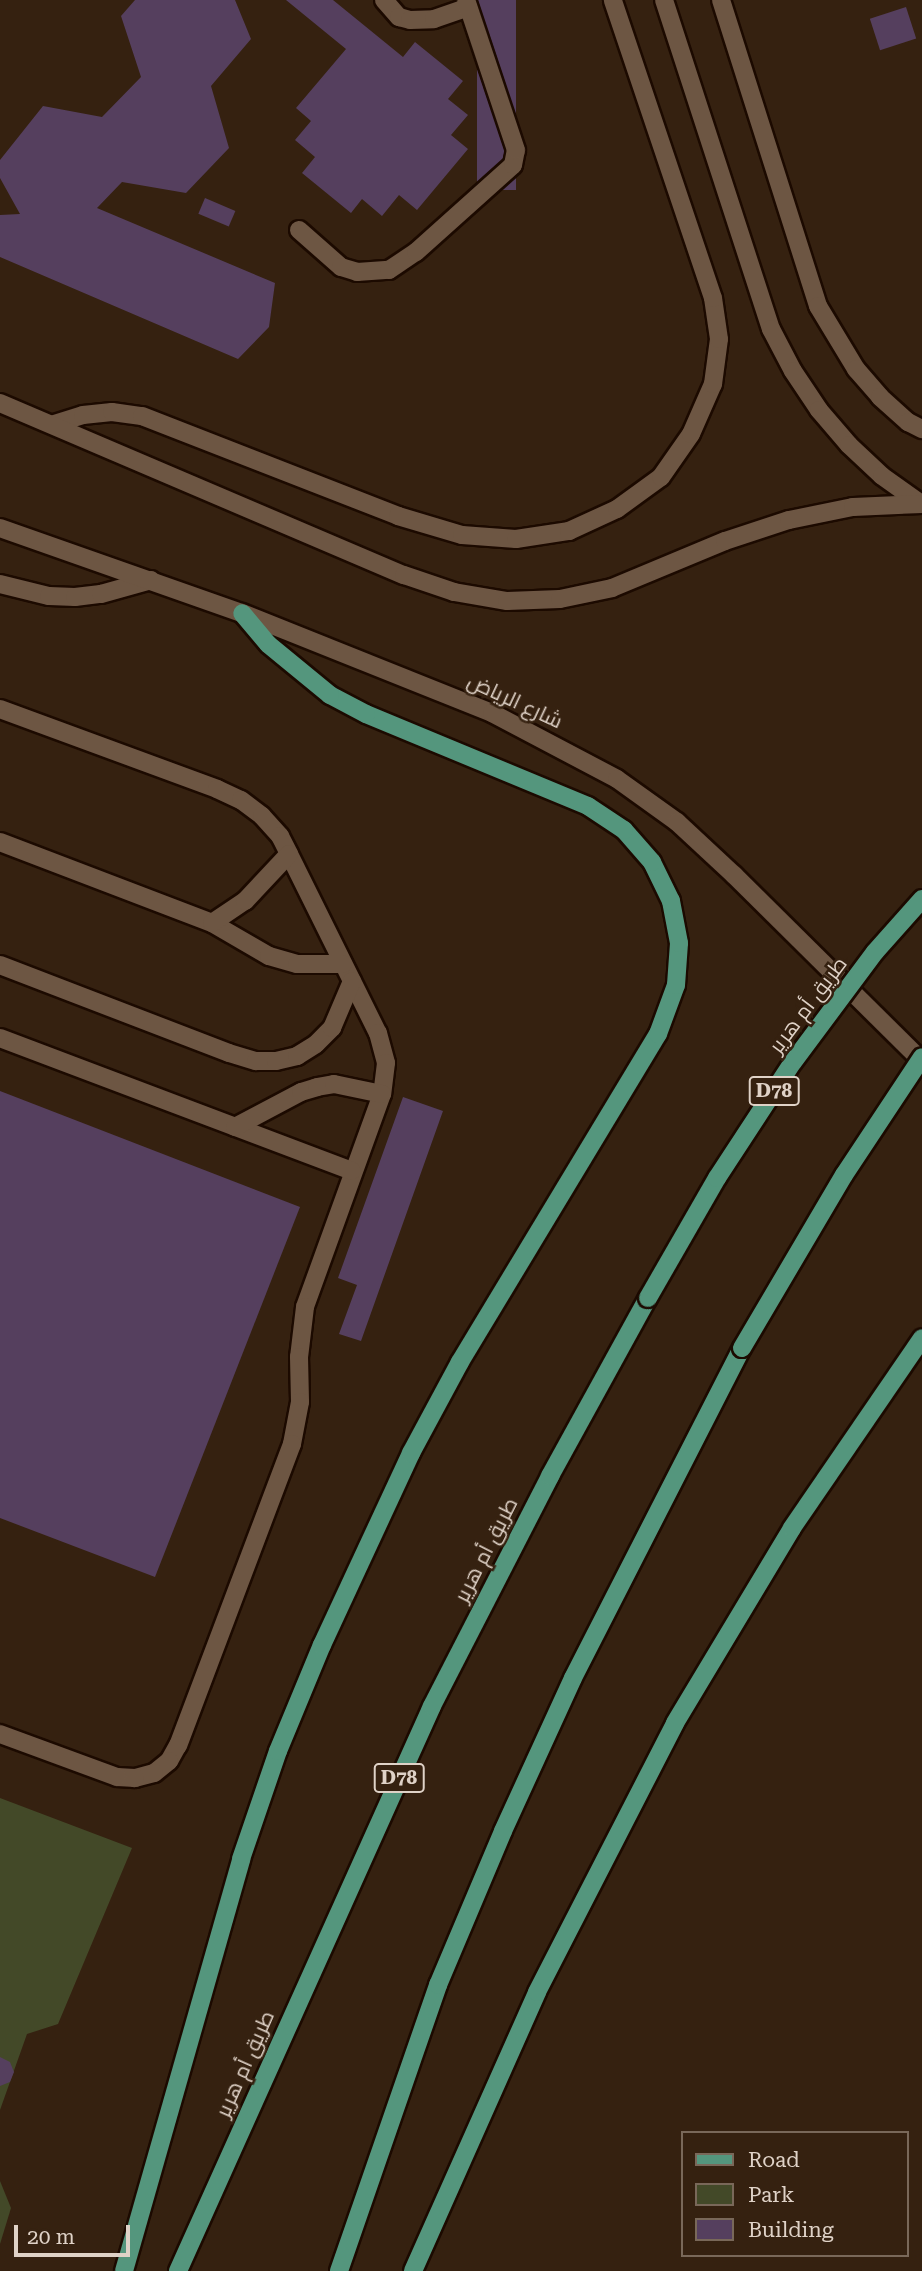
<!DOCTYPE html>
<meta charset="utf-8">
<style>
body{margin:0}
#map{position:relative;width:922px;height:2271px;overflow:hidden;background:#352110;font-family:"Roboto Serif",Cairo,serif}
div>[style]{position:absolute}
.green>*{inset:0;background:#434928}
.building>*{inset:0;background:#553f5e;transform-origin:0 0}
.roads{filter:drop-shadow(2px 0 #1c0a00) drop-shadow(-2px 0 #1c0a00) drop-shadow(0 2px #1c0a00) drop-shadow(0 -2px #1c0a00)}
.service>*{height:18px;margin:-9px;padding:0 9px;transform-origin:9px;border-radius:9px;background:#6d5643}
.tertiary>*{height:18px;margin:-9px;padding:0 9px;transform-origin:9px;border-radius:9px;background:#6d5643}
.secondary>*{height:18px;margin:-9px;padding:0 9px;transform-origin:9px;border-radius:9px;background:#6d5643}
.primary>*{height:18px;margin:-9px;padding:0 9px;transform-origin:9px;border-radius:9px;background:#54967d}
.bridges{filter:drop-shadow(2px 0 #1c0a00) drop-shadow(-2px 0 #1c0a00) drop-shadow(0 2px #1c0a00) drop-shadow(0 -2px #1c0a00)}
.primary-bridge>*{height:18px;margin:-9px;padding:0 9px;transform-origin:9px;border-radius:9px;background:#54967d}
span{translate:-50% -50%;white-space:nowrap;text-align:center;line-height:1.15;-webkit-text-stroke:5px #352110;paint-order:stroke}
.shield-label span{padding:2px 5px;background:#352110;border:2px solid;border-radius:5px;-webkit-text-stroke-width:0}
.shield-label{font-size:19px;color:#dfd2c7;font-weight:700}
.street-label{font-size:21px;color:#dfd2c7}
.legend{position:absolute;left:681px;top:2131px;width:228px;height:126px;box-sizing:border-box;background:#352110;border:2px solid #796859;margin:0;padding:9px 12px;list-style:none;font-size:21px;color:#dfd2c7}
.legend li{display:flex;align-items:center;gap:14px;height:35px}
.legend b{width:35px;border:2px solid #796859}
.scale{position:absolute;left:14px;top:2225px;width:116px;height:32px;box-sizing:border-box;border:4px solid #dfd2c7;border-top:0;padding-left:9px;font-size:21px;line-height:24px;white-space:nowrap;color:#dfd2c7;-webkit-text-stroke:5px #352110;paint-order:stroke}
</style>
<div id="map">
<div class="green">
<i style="clip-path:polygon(0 1798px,132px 1848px,58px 2024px,27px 2034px,0 2110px)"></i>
<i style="clip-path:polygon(0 2181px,11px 2208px,0 2244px)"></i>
</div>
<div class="building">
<i style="clip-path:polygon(135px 0,235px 0,251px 39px,211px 86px,229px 148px,186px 193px,122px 182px,97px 208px,275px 283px,269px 327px,238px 359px,0 257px,0 215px,20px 214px,0 178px,0 160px,43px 106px,102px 117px,141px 77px,121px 16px)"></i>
<i style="clip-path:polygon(286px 0,333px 0,403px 57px,415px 42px,463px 81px,448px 99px,468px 115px,451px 135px,468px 149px,417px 210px,399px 195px,382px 216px,362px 199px,351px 213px,302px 173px,315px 157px,295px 140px,311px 121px,296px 108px,346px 49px)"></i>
<i style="left:477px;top:0;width:39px;height:190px"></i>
<i style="left:906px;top:7px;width:33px;height:38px;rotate:72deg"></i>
<i style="left:205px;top:198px;width:33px;height:17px;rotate:23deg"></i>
<i style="clip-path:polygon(0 1091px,300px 1207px,155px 1577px,0 1518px)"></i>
<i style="clip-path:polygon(403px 1097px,443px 1111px,361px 1341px,339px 1334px,357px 1285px,338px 1278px)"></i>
<i style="clip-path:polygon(0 2057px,10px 2062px,14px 2072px,10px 2082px,0 2086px)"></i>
</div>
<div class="roads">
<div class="service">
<i style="left:384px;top:0;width:23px;rotate:49deg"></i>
<i style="left:399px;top:17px;width:11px;rotate:15deg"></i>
<i style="left:410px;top:20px;width:24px;rotate:-2deg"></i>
<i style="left:434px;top:19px;width:36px;rotate:-19deg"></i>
<i style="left:721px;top:0;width:321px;rotate:72.4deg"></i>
<i style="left:818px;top:306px;width:74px;rotate:58.9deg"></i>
<i style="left:856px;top:369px;width:37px;rotate:49deg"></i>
<i style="left:880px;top:397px;width:38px;rotate:42deg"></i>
<i style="left:908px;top:422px;width:16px;rotate:27deg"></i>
<i style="left:299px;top:230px;width:56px;rotate:41.4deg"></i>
<i style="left:341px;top:267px;width:17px;rotate:17deg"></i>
<i style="left:357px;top:272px;width:32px;rotate:-4deg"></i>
<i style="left:389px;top:270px;width:32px;rotate:-34deg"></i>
<i style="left:416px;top:252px;width:130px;rotate:-41.9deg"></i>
<i style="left:513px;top:165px;width:15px;rotate:-79deg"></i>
<i style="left:516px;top:150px;width:158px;rotate:-108.4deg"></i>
<i style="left:0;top:584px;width:50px;rotate:13.8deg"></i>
<i style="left:49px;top:596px;width:26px;rotate:2deg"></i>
<i style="left:75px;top:597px;width:26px;rotate:-7deg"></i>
<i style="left:101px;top:594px;width:52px;rotate:-15.6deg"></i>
<i style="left:0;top:709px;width:231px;rotate:20.2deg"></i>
<i style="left:217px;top:789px;width:26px;rotate:25deg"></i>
<i style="left:241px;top:800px;width:26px;rotate:37deg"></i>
<i style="left:262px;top:816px;width:27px;rotate:48deg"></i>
<i style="left:280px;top:836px;width:20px;rotate:63deg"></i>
<i style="left:289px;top:854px;width:200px;rotate:63.6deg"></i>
<i style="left:378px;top:1033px;width:31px;rotate:75deg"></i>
<i style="left:386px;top:1063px;width:31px;rotate:97deg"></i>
<i style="left:382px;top:1094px;width:226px;rotate:109.9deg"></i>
<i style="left:305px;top:1307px;width:50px;rotate:96.8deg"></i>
<i style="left:299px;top:1357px;width:45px;rotate:88.7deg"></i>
<i style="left:300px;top:1402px;width:43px;rotate:100.8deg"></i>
<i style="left:292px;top:1444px;width:322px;rotate:110.7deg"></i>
<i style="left:178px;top:1745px;width:18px;rotate:119deg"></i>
<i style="left:169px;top:1761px;width:19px;rotate:141deg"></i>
<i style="left:154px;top:1773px;width:20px;rotate:165deg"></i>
<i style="left:135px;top:1778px;width:18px;rotate:-177deg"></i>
<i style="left:117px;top:1777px;width:125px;rotate:-159.8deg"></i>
<i style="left:0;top:842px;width:227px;rotate:20.9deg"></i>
<i style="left:212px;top:923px;width:66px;rotate:30.1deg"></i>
<i style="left:269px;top:956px;width:29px;rotate:16deg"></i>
<i style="left:297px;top:964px;width:46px"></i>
<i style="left:212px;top:923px;width:40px;rotate:-34deg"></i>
<i style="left:245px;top:901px;width:64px;rotate:-46.9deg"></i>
<i style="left:0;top:965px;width:245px;rotate:21deg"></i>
<i style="left:229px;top:1053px;width:28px;rotate:17deg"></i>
<i style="left:256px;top:1061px;width:20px"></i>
<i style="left:276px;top:1061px;width:22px;rotate:-13deg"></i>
<i style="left:297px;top:1056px;width:22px;rotate:-32deg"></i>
<i style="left:316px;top:1044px;width:23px;rotate:-45deg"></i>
<i style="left:332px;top:1028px;width:51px;rotate:-66.9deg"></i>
<i style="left:0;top:1038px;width:376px;rotate:20.7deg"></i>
<i style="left:235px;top:1127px;width:75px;rotate:-27.9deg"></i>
<i style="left:301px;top:1092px;width:17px;rotate:-17deg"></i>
<i style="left:317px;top:1087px;width:17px;rotate:-10deg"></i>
<i style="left:334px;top:1084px;width:49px;rotate:11.8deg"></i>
</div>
<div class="tertiary">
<i style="left:664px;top:0;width:346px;rotate:72deg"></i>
<i style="left:771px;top:329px;width:47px;rotate:62.4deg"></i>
<i style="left:793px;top:371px;width:47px;rotate:56.3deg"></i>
<i style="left:819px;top:410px;width:46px;rotate:49.4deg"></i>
<i style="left:849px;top:445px;width:45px;rotate:43.2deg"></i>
<i style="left:882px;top:476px;width:47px;rotate:35.4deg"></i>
<i style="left:54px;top:424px;width:30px;rotate:-17deg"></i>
<i style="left:83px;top:415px;width:29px;rotate:-6deg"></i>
<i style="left:112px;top:412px;width:30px;rotate:8deg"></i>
<i style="left:142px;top:416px;width:275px;rotate:21.3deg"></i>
<i style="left:398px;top:516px;width:67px;rotate:16.5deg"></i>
<i style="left:462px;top:535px;width:54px;rotate:4.2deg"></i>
<i style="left:516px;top:539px;width:54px;rotate:-8.6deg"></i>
<i style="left:569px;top:531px;width:53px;rotate:-24.6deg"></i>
<i style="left:617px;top:509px;width:54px;rotate:-36deg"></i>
<i style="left:661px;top:477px;width:52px;rotate:-55.1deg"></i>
<i style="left:691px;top:434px;width:55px;rotate:-66.3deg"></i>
<i style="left:713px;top:384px;width:45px;rotate:-82.4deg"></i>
<i style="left:719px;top:339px;width:41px;rotate:-98.3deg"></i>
<i style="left:713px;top:298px;width:314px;rotate:-108.6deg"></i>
</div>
<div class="secondary">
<i style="left:0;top:403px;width:439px;rotate:23.1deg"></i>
<i style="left:404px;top:575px;width:53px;rotate:18.8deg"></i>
<i style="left:454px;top:592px;width:54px;rotate:9.6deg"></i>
<i style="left:507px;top:601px;width:53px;rotate:-2.2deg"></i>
<i style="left:560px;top:599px;width:53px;rotate:-11.9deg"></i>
<i style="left:612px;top:588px;width:122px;rotate:-22.6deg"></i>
<i style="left:725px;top:541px;width:67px;rotate:-18.2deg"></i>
<i style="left:789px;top:520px;width:65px;rotate:-11.5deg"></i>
<i style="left:853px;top:507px;width:69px;rotate:-2.5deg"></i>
<i style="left:0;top:528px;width:256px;rotate:19.4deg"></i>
<i style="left:242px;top:613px;width:269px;rotate:21.8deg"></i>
<i style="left:492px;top:713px;width:141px;rotate:27.8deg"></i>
<i style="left:617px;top:779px;width:74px;rotate:35.6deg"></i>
<i style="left:677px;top:822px;width:78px;rotate:42.9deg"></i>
<i style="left:734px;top:875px;width:264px;rotate:44.7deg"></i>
</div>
<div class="primary">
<i style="left:124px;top:2271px;width:428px;rotate:-74.1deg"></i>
<i style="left:241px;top:1859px;width:114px;rotate:-71.1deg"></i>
<i style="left:278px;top:1751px;width:115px;rotate:-67.5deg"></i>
<i style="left:322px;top:1645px;width:212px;rotate:-65.1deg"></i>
<i style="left:411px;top:1453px;width:103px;rotate:-61.7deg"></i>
<i style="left:460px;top:1362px;width:383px;rotate:-58.9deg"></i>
<i style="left:658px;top:1034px;width:52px;rotate:-69.8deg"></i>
<i style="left:676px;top:985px;width:42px;rotate:-85.9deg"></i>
<i style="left:679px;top:943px;width:43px;rotate:-100.8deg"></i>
<i style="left:671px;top:901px;width:43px;rotate:-116deg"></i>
<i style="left:652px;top:862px;width:43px;rotate:-131.2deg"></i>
<i style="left:624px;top:830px;width:43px;rotate:-146.3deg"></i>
<i style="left:588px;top:806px;width:240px;rotate:-157.5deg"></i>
<i style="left:366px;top:714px;width:41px;rotate:-152.2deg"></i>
<i style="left:330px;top:695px;width:80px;rotate:-140.6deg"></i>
<i style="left:268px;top:644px;width:40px;rotate:-130deg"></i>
<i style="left:178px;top:2271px;width:619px;rotate:-65.79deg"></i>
<i style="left:432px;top:1706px;width:259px;rotate:-62.8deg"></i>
<i style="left:550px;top:1476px;width:203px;rotate:-61.2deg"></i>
<i style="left:339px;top:2271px;width:303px;rotate:-70.9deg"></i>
<i style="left:438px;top:1985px;width:167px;rotate:-67.1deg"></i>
<i style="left:503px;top:1831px;width:168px;rotate:-65.4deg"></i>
<i style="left:573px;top:1678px;width:371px;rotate:-62.9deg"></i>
<i style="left:413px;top:2271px;width:305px;rotate:-66deg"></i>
<i style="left:537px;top:1992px;width:302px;rotate:-62.8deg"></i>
<i style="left:675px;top:1723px;width:227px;rotate:-59deg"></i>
<i style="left:792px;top:1528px;width:230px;rotate:-55.6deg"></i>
</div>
</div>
<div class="bridges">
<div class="primary-bridge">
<i style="left:648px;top:1298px;width:138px;rotate:-60.1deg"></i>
<i style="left:717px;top:1178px;width:139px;rotate:-56.8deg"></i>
<i style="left:793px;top:1062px;width:137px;rotate:-53.3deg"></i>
<i style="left:875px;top:952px;width:71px;rotate:-48.4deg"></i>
<i style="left:742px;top:1348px;width:201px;rotate:-59.5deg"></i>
<i style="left:844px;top:1175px;width:141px;rotate:-56.5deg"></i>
</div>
</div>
<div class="shield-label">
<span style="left:774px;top:1091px">D78</span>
<span style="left:399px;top:1778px">D78</span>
</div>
<div class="street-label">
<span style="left:515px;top:701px;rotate:25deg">شارع الرياض</span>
<span style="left:808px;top:1005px;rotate:-53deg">طريق أم هرير</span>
<span style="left:486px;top:1550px;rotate:-63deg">طريق أم هرير</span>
<span style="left:245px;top:2064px;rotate:-66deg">طريق أم هرير</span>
</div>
<ul class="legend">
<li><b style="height:9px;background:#54967d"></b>Road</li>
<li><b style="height:19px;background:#434928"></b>Park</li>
<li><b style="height:19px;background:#553f5e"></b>Building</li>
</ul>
<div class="scale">20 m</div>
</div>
